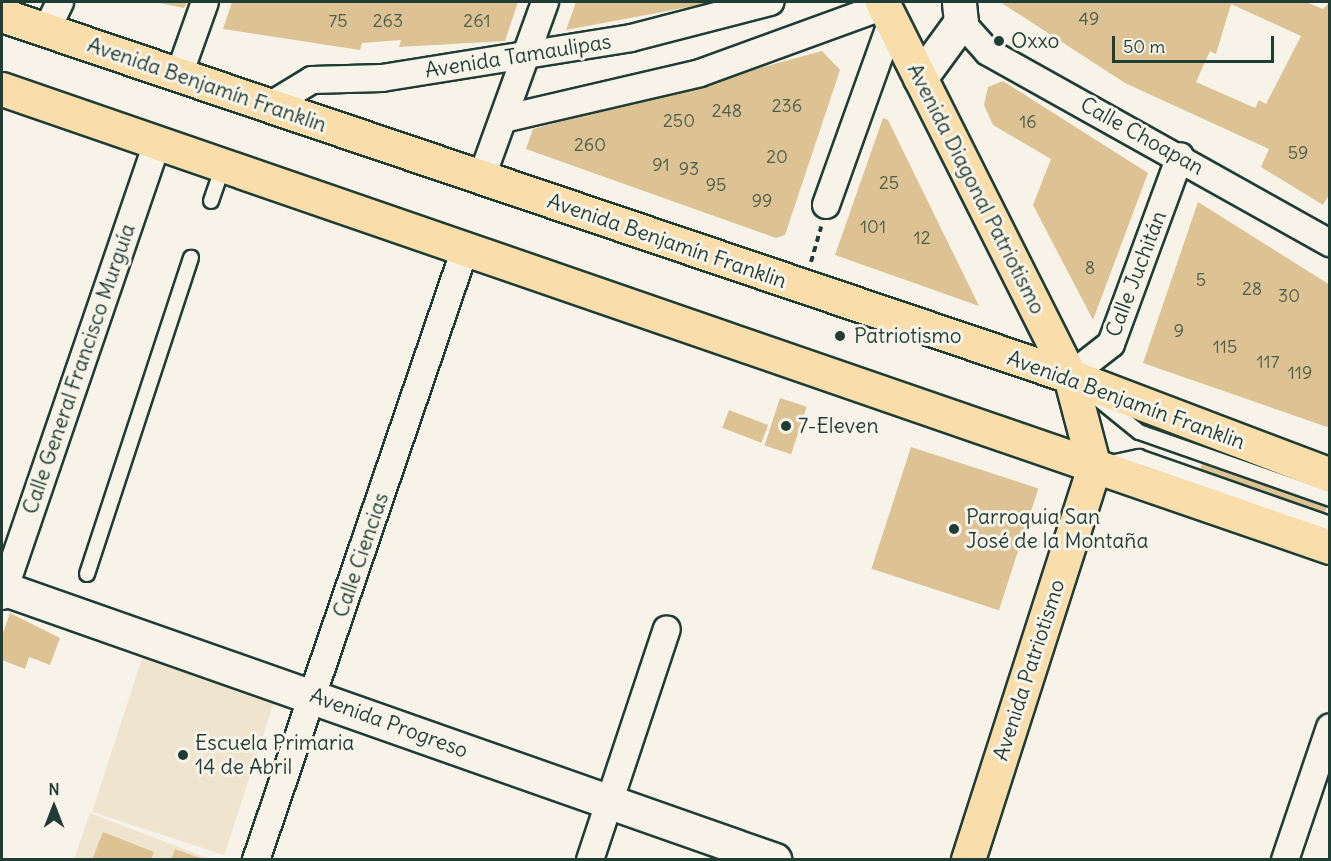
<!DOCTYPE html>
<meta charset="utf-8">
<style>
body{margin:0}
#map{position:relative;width:1331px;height:861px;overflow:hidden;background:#f7f3e8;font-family:Delius,sans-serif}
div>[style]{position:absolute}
.built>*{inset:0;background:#efe5ce;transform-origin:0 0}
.building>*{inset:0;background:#ddc393;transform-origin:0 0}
.path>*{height:4px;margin-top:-2px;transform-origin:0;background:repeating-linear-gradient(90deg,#1f3d34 0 6px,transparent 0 10.5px)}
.roads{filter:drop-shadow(2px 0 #1f3d34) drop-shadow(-2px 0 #1f3d34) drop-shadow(0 2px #1f3d34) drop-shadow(0 -2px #1f3d34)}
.service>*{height:14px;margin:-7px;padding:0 7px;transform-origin:7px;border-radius:7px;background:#f7f3e8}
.minor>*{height:26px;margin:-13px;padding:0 13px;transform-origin:13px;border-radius:13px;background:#f7f3e8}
.tertiary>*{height:33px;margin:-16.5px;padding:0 16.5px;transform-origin:16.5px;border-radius:16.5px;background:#f7f3e8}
.primary>*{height:33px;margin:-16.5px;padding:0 16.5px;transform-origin:16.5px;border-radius:16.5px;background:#f9ddab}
.dots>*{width:16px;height:16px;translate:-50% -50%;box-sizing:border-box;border:3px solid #f7f3e8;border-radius:50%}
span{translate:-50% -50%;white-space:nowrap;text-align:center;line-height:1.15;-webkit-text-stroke:6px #f7f3e8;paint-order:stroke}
.number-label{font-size:18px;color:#4e5e4c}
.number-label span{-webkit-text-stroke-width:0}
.poi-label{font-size:21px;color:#1f3d34}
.left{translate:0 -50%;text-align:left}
.street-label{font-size:21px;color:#1f3d34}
.frame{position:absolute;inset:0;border:3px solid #1f3d34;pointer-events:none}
.north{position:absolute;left:24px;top:777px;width:60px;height:60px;-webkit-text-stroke:4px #f7f3e8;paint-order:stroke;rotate:0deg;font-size:16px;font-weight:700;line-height:24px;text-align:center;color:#1f3d34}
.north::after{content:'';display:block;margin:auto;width:21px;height:27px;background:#1f3d34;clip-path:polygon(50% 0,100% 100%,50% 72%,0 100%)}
.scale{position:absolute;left:1112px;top:36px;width:162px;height:27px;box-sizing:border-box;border:3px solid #1f3d34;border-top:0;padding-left:8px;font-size:18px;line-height:21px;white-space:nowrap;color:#1f3d34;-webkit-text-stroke:4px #f7f3e8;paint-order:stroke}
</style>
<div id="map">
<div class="built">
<i style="left:143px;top:655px;width:139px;height:165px;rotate:18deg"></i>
<i style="clip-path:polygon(90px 813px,210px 859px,74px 860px)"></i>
</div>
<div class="building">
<i style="clip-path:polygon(155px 2px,187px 2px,184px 8px)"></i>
<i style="clip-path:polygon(232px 2px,518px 2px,505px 41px,399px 47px,401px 40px,362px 43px,360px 50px,223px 29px)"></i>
<i style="clip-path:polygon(576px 2px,715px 2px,566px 30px)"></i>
<i style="clip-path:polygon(evenodd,1000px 2px,1306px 2px,1323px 9px,1330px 2px,1330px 193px,1323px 205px,1261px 167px,1269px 149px,1125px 83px,1000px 2px,1231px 4px,1301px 36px,1266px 104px,1259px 100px,1255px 108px,1196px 82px,1210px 51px,1216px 54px,1231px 4px)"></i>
<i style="clip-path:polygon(822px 51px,840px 70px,785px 235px,776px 238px,526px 149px,533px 129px)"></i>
<i style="clip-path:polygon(1003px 81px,1148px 173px,1093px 320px,1033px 205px,1051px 159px,993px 125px,984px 105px,988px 87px)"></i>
<i style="clip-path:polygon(883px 118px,888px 120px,979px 306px,835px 255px)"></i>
<i style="clip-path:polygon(1198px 202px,1330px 285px,1330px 428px,1143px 363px)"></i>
<i style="left:780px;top:398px;width:28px;height:50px;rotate:18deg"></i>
<i style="left:729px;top:410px;width:42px;height:19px;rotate:21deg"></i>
<i style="left:911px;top:447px;width:134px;height:128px;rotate:18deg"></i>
<i style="left:1205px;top:455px;width:132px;height:22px;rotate:19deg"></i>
<i style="clip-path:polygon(10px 613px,60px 638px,50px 665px,29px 657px,25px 669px,2px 660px,2px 636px)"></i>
<i style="clip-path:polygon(103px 832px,154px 852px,151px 860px,92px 860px)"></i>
<i style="clip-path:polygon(175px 849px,203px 859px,203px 860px,171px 860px)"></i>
</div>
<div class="path">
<i style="left:811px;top:262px;width:37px;rotate:-74deg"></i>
</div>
<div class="roads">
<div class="service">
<i style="left:211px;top:201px;width:37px;rotate:-71deg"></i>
<i style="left:1097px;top:398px;width:54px;rotate:39deg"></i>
<i style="left:1139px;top:432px;width:202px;rotate:19.3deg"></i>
<i style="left:1110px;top:463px;width:30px;rotate:-12deg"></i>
<i style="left:1139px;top:457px;width:202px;rotate:19.3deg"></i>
<i style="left:87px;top:574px;width:333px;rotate:-71.8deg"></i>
</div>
<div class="minor">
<i style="left:961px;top:22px;width:40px;rotate:48deg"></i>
<i style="left:988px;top:52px;width:392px;rotate:29.2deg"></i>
<i style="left:46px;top:31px;width:32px;rotate:-64deg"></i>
<i style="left:179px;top:75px;width:77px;rotate:-70.4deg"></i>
<i style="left:269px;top:106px;width:50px;rotate:-31.2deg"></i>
<i style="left:312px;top:80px;width:70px;rotate:-1.6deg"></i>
<i style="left:382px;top:78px;width:252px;rotate:-9.1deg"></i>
<i style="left:631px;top:38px;width:144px;rotate:-14.5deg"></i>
<i style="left:503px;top:119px;width:202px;rotate:-13.1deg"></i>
<i style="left:700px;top:73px;width:196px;rotate:-20deg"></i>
<i style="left:481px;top:179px;width:188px;rotate:-70.1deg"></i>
<i style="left:826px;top:205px;width:195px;rotate:-70.3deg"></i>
<i style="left:1070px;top:376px;width:52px;rotate:-38deg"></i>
<i style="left:1111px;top:344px;width:200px;rotate:-69.8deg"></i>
<i style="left:2px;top:596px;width:479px;rotate:-71.1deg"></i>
<i style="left:256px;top:860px;width:646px;rotate:-71.12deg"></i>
<i style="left:590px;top:860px;width:243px;rotate:-71.6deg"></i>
<i style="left:1285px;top:860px;width:140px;rotate:-71.3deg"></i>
</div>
<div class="tertiary">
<i style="left:920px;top:78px;width:69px;rotate:-53.8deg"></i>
<i style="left:961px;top:22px;width:20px;rotate:-96deg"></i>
<i style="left:2px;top:588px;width:819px;rotate:19.39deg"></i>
</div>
<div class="primary">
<i style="left:882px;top:2px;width:419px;rotate:63.3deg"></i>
<i style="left:1070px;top:376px;width:94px;rotate:75.2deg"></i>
<i style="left:1094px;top:467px;width:413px;rotate:107.8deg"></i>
<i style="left:2px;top:15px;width:1127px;rotate:18.68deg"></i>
<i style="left:1070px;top:376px;width:278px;rotate:20.8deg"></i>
<i style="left:2px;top:89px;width:1405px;rotate:19.03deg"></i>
</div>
</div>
<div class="dots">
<i style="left:999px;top:41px;background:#1f3d34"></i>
<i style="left:840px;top:336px;background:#1f3d34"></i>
<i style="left:786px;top:426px;background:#1f3d34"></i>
<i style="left:954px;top:529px;background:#1f3d34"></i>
<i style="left:183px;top:755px;background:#1f3d34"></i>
</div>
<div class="number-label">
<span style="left:1089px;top:19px">49</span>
<span style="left:338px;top:21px">75</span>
<span style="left:388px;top:21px">263</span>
<span style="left:477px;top:21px">261</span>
<span style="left:787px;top:106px">236</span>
<span style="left:727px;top:111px">248</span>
<span style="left:679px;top:121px">250</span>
<span style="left:1028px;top:122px">16</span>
<span style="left:590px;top:145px">260</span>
<span style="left:1298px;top:153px">59</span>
<span style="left:777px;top:157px">20</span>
<span style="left:661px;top:165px">91</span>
<span style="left:689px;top:169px">93</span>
<span style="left:889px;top:183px">25</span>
<span style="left:716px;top:185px">95</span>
<span style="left:762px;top:201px">99</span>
<span style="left:873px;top:227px">101</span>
<span style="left:922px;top:238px">12</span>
<span style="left:1090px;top:268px">8</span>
<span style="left:1201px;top:280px">5</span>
<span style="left:1252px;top:289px">28</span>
<span style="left:1289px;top:296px">30</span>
<span style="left:1179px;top:331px">9</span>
<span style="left:1225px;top:347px">115</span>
<span style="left:1268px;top:362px">117</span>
<span style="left:1300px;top:373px">119</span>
</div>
<div class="poi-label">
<span class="left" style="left:1011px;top:41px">Oxxo</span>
<span class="left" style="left:854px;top:336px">Patriotismo</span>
<span class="left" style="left:798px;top:426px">7-Eleven</span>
<span class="left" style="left:966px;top:529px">Parroquia San<br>José de la Montaña</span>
<span class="left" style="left:195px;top:755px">Escuela Primaria<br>14 de Abril</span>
</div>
<div class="street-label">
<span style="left:518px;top:56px;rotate:-9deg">Avenida Tamaulipas</span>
<span style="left:207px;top:85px;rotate:19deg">Avenida Benjamín Franklin</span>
<span style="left:1142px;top:136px;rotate:29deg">Calle Choapan</span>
<span style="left:976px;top:189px;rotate:63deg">Avenida Diagonal Patriotismo</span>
<span style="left:667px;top:241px;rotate:19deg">Avenida Benjamín Franklin</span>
<span style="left:1136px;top:274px;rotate:-69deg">Calle Juchitán</span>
<span style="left:79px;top:369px;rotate:-71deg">Calle General Francisco Murguía</span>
<span style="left:1126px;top:400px;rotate:20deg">Avenida Benjamín Franklin</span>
<span style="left:361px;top:555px;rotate:-71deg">Calle Ciencias</span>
<span style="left:1029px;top:670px;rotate:-72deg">Avenida Patriotismo</span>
<span style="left:389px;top:723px;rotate:20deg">Avenida Progreso</span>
</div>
<div class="frame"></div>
<div class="north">N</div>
<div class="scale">50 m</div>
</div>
